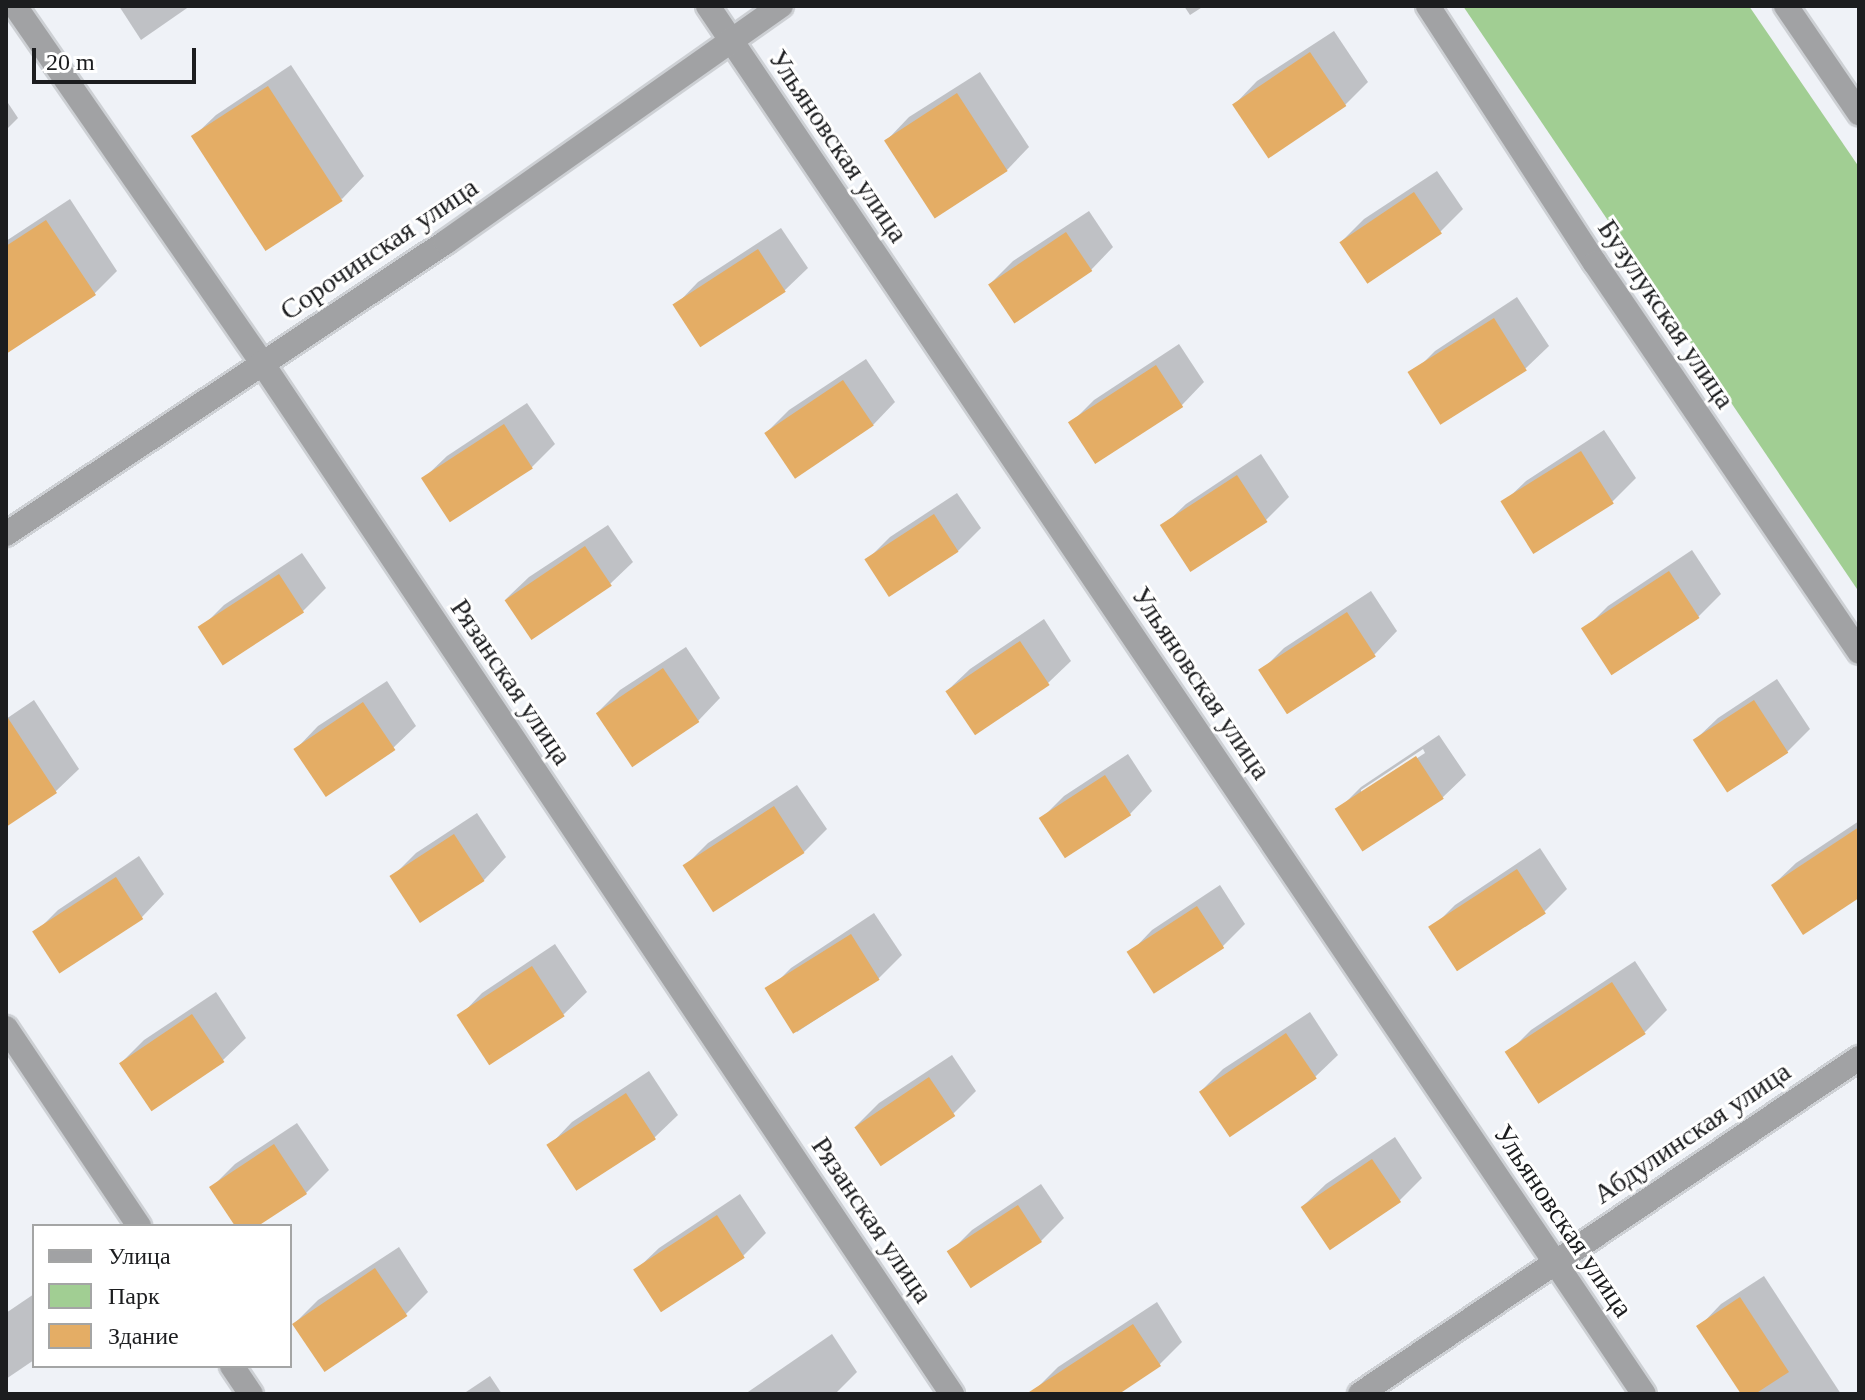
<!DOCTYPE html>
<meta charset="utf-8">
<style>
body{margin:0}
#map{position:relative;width:1865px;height:1400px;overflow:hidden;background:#eff2f7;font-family:Georgia,serif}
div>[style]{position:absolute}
.green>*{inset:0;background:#a1ce93}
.shadow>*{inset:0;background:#0003}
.building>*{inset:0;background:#e4ad65;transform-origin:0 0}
.roads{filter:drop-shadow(2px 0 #cdd0d4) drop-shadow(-2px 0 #cdd0d4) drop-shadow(0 2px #cdd0d4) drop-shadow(0 -2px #cdd0d4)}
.street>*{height:24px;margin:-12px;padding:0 12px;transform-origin:12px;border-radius:12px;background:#a1a2a4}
span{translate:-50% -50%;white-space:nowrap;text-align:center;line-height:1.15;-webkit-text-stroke:6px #fff;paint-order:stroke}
.street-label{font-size:28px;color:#1c1d1f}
.frame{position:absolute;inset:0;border:8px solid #1c1d1f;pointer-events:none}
.legend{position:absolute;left:32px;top:1224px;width:260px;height:144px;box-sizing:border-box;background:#fff;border:2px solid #a4a5a5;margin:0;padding:10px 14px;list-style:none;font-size:24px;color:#1c1d1f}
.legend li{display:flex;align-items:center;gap:16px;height:40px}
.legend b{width:40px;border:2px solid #a4a5a5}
.scale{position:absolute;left:32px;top:48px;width:164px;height:36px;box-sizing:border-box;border:4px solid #1c1d1f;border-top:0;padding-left:10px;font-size:24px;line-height:28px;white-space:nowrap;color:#1c1d1f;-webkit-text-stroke:6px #fff;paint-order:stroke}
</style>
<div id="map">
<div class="green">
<i style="clip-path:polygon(1463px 6px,1749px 6px,1859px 167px,1859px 592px)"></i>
</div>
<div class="shadow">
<i style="clip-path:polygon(119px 6px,190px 6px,141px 40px)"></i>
<i style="clip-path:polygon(1184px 6px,1204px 6px,1190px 15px)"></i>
<i style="clip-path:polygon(1334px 31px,1368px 82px,1345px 105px,1235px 104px,1257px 81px)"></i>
<i style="clip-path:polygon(291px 65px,364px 176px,342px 199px,193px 137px,216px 115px)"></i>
<i style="clip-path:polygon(980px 72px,1029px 147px,1007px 170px,887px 140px,909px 117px)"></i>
<i style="clip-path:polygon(6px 100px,18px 118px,6px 130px)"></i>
<i style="clip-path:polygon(1437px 171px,1463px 209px,1440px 232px,1342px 241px,1364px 219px)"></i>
<i style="clip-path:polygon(70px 199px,117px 271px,94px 294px,6px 324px,6px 241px)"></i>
<i style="clip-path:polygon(1089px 211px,1113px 247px,1091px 270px,990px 284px,1013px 261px)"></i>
<i style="clip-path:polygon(781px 228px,808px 268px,785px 290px,702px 345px,676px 305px,698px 282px)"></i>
<i style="clip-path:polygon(1517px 297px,1549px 346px,1526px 368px,1444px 422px,1412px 374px,1435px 351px)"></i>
<i style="clip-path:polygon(1179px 344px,1204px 382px,1182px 405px,1071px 423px,1094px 400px)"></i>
<i style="clip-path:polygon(866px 359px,895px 402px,873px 425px,766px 433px,789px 410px)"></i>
<i style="clip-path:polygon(527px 403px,555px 444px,532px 467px,424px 478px,447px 456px)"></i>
<i style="clip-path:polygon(1604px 430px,1636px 478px,1613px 501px,1536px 552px,1503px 503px,1526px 481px)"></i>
<i style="clip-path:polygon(1261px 454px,1289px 497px,1266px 520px,1192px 569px,1163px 526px,1186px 504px)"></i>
<i style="clip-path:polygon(957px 493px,981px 528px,958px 551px,867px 560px,890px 537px)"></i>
<i style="clip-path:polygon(608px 525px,633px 562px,610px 584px,506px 599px,529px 577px)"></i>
<i style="clip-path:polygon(1692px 550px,1721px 594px,1698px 617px,1614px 673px,1585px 629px,1608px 606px)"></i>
<i style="clip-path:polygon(302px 553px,326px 588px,303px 611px,225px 663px,201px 628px,224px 605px)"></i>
<i style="clip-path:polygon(1371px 591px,1397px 631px,1375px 654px,1287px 711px,1261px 671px,1284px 648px)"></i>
<i style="clip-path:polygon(1044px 619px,1071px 661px,1048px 683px,947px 691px,970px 669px)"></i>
<i style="clip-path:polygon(686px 647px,720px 698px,698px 721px,598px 712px,620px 690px)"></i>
<i style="clip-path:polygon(1777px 679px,1810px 729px,1787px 752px,1695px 740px,1718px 718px)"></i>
<i style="clip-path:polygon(387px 681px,416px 726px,393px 748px,296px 749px,318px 726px)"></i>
<i style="clip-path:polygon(34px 700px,79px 769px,56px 791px,6px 825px,6px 719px)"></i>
<i style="clip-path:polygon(evenodd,1439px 735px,1466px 775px,1443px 797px,1364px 849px,1338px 810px,1361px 787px,1439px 735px,1423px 749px,1425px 753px,1361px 795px,1361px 790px,1423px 749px)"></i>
<i style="clip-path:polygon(1128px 754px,1152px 791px,1130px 814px,1041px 819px,1064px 796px)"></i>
<i style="clip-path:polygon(797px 785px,827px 829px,804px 852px,685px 866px,708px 843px)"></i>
<i style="clip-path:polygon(477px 813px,506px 857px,484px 880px,393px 876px,416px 853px)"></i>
<i style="clip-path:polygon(1859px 821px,1859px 896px,1773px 885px,1796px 863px)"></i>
<i style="clip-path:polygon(1540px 848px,1567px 889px,1544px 912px,1432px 928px,1455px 905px)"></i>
<i style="clip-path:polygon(139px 856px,164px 894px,142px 917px,36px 932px,58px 910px)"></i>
<i style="clip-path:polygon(1220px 885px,1245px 924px,1223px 946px,1130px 953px,1152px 930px)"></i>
<i style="clip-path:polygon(874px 913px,902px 955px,879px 978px,797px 1032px,769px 990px,791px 968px)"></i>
<i style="clip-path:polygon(555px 944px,587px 992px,564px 1014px,491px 1062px,460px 1016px,482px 993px)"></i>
<i style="clip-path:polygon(1635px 961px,1667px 1010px,1645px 1032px,1508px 1053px,1531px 1030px)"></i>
<i style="clip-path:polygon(216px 992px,246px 1038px,223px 1060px,151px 1108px,121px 1063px,144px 1040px)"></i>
<i style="clip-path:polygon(1310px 1012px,1338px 1055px,1315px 1077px,1201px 1091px,1223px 1069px)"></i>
<i style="clip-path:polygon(952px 1055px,976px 1091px,953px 1114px,856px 1126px,879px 1103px)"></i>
<i style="clip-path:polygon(649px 1071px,678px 1115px,655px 1137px,578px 1188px,550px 1145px,572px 1122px)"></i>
<i style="clip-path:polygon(297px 1123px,329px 1170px,306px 1193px,255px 1226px,237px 1226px,212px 1187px,235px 1164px)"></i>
<i style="clip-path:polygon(1395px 1137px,1422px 1178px,1399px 1201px,1303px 1206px,1326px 1184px)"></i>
<i style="clip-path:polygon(1041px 1184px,1064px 1218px,1041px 1241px,950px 1252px,972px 1230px)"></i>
<i style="clip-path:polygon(740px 1194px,766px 1233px,743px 1256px,636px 1270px,659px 1248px)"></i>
<i style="clip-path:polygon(399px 1247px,428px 1292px,406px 1314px,295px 1323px,318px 1300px)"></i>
<i style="clip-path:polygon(1764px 1276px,1841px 1394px,1743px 1394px,1699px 1327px,1721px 1304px)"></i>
<i style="clip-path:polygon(34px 1294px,34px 1360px,6px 1379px,6px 1313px)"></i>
<i style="clip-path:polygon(1157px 1302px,1182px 1342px,1160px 1364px,1115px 1394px,1038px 1394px,1035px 1390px,1058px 1367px)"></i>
<i style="clip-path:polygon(832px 1334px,857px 1372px,835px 1394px,745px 1394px)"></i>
<i style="clip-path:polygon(490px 1376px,502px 1394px,463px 1394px)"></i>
</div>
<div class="building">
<i style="left:1310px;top:52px;width:65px;height:94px;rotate:56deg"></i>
<i style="left:268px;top:86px;width:137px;height:92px;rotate:57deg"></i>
<i style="left:957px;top:93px;width:93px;height:87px;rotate:57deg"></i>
<i style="left:1414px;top:192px;width:50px;height:90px;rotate:56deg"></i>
<i style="clip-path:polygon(46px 220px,96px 295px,6px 354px,6px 246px)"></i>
<i style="left:1066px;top:232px;width:47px;height:94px;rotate:56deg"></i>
<i style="left:758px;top:249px;width:51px;height:102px;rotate:57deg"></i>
<i style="left:1494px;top:318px;width:62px;height:102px;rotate:58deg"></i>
<i style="left:1156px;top:365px;width:50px;height:105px;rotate:57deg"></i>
<i style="left:843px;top:380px;width:55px;height:95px;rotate:56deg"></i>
<i style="left:504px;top:424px;width:53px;height:99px;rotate:57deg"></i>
<i style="left:1581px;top:451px;width:62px;height:95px;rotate:58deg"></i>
<i style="left:1237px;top:475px;width:56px;height:92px;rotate:57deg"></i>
<i style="left:934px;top:514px;width:45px;height:83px;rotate:57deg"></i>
<i style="left:585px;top:546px;width:48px;height:97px;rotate:56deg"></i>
<i style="left:1669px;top:571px;width:56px;height:105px;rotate:57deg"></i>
<i style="left:279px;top:574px;width:46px;height:97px;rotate:57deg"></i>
<i style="left:1347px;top:612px;width:53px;height:106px;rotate:57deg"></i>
<i style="left:1020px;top:641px;width:53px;height:90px;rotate:56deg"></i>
<i style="left:663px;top:668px;width:65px;height:81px;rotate:56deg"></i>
<i style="left:1754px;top:700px;width:63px;height:73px;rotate:57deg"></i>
<i style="left:363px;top:702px;width:58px;height:84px;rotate:56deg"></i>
<i style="clip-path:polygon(6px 715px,57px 793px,6px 827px)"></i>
<i style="left:1416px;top:756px;width:51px;height:97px;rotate:57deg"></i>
<i style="left:1105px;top:775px;width:48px;height:79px;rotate:57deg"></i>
<i style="left:774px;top:806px;width:56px;height:109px;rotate:57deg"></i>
<i style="clip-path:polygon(1859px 827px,1859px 898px,1803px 935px,1771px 885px)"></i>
<i style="left:454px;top:834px;width:56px;height:77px;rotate:57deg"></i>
<i style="left:1517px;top:869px;width:53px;height:106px;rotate:57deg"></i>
<i style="left:116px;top:877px;width:50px;height:100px;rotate:57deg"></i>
<i style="left:1197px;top:906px;width:50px;height:84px;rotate:57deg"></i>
<i style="left:851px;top:934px;width:54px;height:102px;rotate:58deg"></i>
<i style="left:532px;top:966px;width:60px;height:90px;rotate:57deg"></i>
<i style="left:1612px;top:982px;width:62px;height:128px;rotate:57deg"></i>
<i style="left:192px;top:1014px;width:58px;height:88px;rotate:56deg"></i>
<i style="left:1286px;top:1033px;width:55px;height:105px;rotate:56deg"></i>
<i style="left:929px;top:1077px;width:47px;height:90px;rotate:56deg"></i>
<i style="left:626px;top:1093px;width:55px;height:95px;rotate:57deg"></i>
<i style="clip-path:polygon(274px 1144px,307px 1194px,258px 1226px,235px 1226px,209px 1187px)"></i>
<i style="left:1372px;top:1159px;width:52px;height:86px;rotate:56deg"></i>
<i style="left:1018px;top:1205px;width:44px;height:85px;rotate:57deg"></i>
<i style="left:717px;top:1215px;width:51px;height:100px;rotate:57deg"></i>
<i style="left:375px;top:1268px;width:58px;height:100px;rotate:56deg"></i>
<i style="clip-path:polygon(1740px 1297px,1789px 1372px,1755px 1394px,1741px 1394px,1696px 1326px)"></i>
<i style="clip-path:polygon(1133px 1324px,1161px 1366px,1119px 1394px,1026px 1394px)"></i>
</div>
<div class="roads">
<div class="street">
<i style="left:15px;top:6px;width:434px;rotate:55.3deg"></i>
<i style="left:262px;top:363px;width:1241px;rotate:56.21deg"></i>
<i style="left:708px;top:6px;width:1674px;rotate:56.01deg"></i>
<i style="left:1428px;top:6px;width:306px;rotate:57deg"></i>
<i style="left:1595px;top:263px;width:470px;rotate:55.8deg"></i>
<i style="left:1786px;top:6px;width:130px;rotate:55.7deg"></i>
<i style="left:6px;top:534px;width:528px;rotate:-33.57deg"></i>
<i style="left:446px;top:242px;width:410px;rotate:-35.2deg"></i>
<i style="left:6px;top:1028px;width:239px;rotate:56.1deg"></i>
<i style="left:232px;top:1366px;width:34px;rotate:56deg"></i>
<i style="left:1360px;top:1394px;width:602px;rotate:-33.95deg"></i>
</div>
</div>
<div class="street-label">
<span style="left:838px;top:146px;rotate:56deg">Ульяновская улица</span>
<span style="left:379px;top:249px;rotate:-34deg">Сорочинская улица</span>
<span style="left:1666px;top:314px;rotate:56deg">Бузулукская улица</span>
<span style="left:511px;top:682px;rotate:56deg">Рязанская улица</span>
<span style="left:1201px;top:683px;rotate:56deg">Ульяновская улица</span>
<span style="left:1692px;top:1133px;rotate:-34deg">Абдулинская улица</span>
<span style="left:872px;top:1220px;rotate:56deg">Рязанская улица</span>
<span style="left:1563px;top:1221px;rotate:56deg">Ульяновская улица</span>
</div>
<div class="frame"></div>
<ul class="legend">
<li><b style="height:10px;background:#a1a2a4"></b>Улица</li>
<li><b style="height:22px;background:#a1ce93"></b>Парк</li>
<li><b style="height:22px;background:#e4ad65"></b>Здание</li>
</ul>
<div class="scale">20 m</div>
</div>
